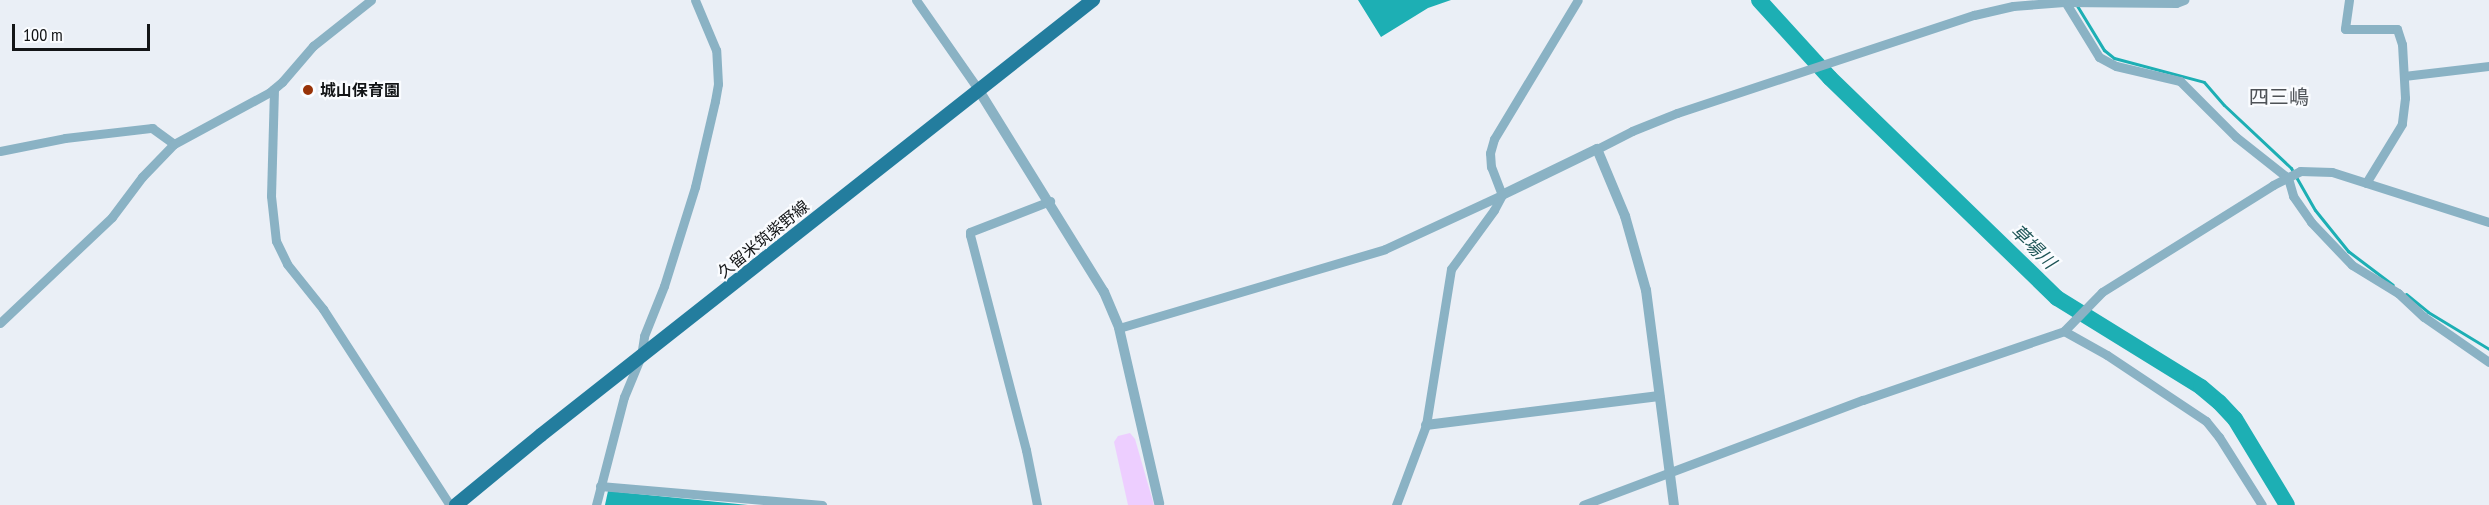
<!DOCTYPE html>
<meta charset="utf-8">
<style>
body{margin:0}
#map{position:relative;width:2489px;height:505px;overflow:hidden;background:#eaeff6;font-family:"PT Sans Narrow","Noto Sans JP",sans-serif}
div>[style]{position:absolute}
.green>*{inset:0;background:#edceff}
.water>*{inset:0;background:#1dafb4}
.stream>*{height:3px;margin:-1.5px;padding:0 1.5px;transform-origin:1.5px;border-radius:1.5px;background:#1dafb4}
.river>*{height:16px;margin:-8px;padding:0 8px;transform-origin:8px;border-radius:8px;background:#1dafb4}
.minor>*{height:9px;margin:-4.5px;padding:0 4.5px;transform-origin:4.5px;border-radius:4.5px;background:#8ab2c4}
.tertiary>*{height:10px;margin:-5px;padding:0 5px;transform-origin:5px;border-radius:5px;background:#8ab2c4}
.primary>*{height:14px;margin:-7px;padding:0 7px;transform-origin:7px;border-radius:7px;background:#237d9e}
.dots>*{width:16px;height:16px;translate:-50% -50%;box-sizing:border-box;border:3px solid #fafcff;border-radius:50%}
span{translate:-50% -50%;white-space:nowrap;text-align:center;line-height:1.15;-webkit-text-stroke:4.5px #fafcff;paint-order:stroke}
.poi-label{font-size:16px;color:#131517;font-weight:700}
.left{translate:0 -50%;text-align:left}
.street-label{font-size:16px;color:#131517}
.water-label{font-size:18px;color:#1d5456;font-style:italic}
.quarter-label{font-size:20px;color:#4e5257}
.scale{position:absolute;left:12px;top:24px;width:138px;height:27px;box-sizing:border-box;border:3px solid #131517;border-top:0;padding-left:8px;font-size:18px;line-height:21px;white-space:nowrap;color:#131517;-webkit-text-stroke:4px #fafcff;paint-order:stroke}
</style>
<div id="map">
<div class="green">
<i style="clip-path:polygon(1130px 433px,1135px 439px,1154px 505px,1128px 505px,1114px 442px,1118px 436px)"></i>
</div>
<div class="water">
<i style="clip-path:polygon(1358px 0,1451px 0,1428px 8px,1381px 37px)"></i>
<i style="clip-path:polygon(608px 491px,748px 505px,605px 505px)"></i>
</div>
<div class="stream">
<i style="left:2076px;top:4px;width:54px;rotate:58.7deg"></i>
<i style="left:2104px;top:50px;width:13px;rotate:39deg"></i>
<i style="left:2114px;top:58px;width:93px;rotate:14.9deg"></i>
<i style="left:2204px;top:82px;width:30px;rotate:49deg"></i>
<i style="left:2224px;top:105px;width:92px;rotate:43.2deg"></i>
<i style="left:2291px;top:168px;width:48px;rotate:60.3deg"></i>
<i style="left:2315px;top:210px;width:53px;rotate:51.2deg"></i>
<i style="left:2348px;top:251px;width:56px;rotate:37.1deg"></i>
<i style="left:2406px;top:294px;width:28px;rotate:39deg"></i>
<i style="left:2428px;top:312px;width:71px;rotate:31.2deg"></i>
</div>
<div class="river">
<i style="left:1759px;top:0;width:105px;rotate:47.7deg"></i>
<i style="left:1830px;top:78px;width:316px;rotate:44.1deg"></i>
<i style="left:2057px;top:298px;width:169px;rotate:31.7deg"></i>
<i style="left:2201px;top:387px;width:23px;rotate:40deg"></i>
<i style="left:2219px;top:402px;width:23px;rotate:47deg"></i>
<i style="left:2235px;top:419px;width:100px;rotate:58.8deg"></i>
</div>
<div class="minor">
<i style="left:916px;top:0;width:108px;rotate:55.1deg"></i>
<i style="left:2064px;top:0;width:67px;rotate:58.4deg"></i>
<i style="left:2099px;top:57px;width:19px;rotate:28deg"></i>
<i style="left:2116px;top:66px;width:66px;rotate:13.2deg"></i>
<i style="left:2180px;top:81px;width:79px;rotate:45deg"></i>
<i style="left:2236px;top:137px;width:66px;rotate:38.3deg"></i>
<i style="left:2288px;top:178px;width:19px;rotate:74deg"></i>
<i style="left:2293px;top:196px;width:32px;rotate:55deg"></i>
<i style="left:2311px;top:222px;width:59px;rotate:46.4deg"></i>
<i style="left:2352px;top:265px;width:54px;rotate:31.3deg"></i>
<i style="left:2398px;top:293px;width:35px;rotate:43deg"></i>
<i style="left:2424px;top:317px;width:79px;rotate:34.7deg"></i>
<i style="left:2349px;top:0;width:29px;rotate:98deg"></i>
<i style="left:2345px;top:29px;width:52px"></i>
<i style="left:2397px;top:29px;width:16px;rotate:72deg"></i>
<i style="left:2402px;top:44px;width:54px;rotate:86.8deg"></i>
<i style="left:2405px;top:98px;width:26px;rotate:97deg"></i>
<i style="left:2402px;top:124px;width:69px;rotate:121.4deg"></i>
<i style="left:2404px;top:76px;width:86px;rotate:-6.7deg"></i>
<i style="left:274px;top:89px;width:107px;rotate:91.6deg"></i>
<i style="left:271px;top:196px;width:45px;rotate:83.7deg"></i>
<i style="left:276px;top:241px;width:25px;rotate:64deg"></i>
<i style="left:287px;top:264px;width:58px;rotate:51.3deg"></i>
<i style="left:323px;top:309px;width:234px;rotate:57.1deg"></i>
<i style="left:1597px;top:149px;width:39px;rotate:-27deg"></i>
<i style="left:1632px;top:131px;width:48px;rotate:-21.8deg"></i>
<i style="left:1677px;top:113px;width:313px;rotate:-18.3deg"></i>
<i style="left:1974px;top:15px;width:40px;rotate:-13deg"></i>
<i style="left:2013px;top:6px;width:51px;rotate:-4.5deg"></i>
<i style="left:2064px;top:2px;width:112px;rotate:0.5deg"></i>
<i style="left:2176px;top:3px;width:9px;rotate:-21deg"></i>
<i style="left:0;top:151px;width:66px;rotate:-11.3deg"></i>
<i style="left:65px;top:138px;width:88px;rotate:-6.6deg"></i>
<i style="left:152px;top:128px;width:27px;rotate:36deg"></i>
<i style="left:0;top:323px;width:154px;rotate:-43.4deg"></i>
<i style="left:112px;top:217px;width:50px;rotate:-53.1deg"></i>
<i style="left:142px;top:177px;width:46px;rotate:-45.9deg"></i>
<i style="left:174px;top:144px;width:109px;rotate:-28.4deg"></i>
<i style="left:270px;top:92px;width:16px;rotate:-40deg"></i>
<i style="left:282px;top:82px;width:48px;rotate:-49.3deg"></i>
<i style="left:313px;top:46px;width:74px;rotate:-38.4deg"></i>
<i style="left:1119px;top:328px;width:277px;rotate:-16.5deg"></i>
<i style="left:1385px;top:249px;width:129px;rotate:-24.8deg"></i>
<i style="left:2064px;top:331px;width:49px;rotate:29.2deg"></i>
<i style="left:2107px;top:355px;width:119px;rotate:33.7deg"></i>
<i style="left:2206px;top:421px;width:21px;rotate:51deg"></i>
<i style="left:2219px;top:437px;width:80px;rotate:57.7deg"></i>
<i style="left:600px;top:486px;width:223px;rotate:4.9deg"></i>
<i style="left:596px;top:505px;width:112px;rotate:-75.5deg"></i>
<i style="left:624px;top:397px;width:44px;rotate:-67.5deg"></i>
<i style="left:641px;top:356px;width:20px;rotate:-81deg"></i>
<i style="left:644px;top:336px;width:54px;rotate:-68.2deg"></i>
<i style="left:664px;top:286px;width:104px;rotate:-72.6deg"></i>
<i style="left:695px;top:187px;width:88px;rotate:-76.9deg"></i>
<i style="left:715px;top:101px;width:17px;rotate:-80deg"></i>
<i style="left:718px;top:84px;width:34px;rotate:-93deg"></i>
<i style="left:716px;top:50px;width:54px;rotate:-112.8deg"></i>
<i style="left:1037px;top:505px;width:56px;rotate:-101.3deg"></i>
<i style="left:1026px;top:450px;width:222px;rotate:-104.6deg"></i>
<i style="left:970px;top:235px;width:3px;rotate:-90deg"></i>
<i style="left:970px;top:232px;width:86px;rotate:-21.2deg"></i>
<i style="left:1396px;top:505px;width:85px;rotate:-69.4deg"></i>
<i style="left:1426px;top:425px;width:158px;rotate:-80.9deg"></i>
<i style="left:1451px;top:269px;width:73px;rotate:-53.9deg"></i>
<i style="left:1494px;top:210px;width:17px;rotate:-62deg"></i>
<i style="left:1502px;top:195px;width:30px;rotate:-111deg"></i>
<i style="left:1491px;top:167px;width:14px;rotate:-94deg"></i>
<i style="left:1490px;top:153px;width:15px;rotate:-74deg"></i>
<i style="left:1494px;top:139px;width:162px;rotate:-58.9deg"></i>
<i style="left:1583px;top:505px;width:299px;rotate:-20.6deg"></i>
<i style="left:1863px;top:400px;width:213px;rotate:-18.9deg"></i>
<i style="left:2064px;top:331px;width:54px;rotate:-45.7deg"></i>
<i style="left:2102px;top:292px;width:202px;rotate:-32deg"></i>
<i style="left:2273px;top:185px;width:30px;rotate:-27deg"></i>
<i style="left:2300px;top:171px;width:32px;rotate:2deg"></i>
<i style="left:2332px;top:172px;width:165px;rotate:17.7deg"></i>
</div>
<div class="tertiary">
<i style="left:978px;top:89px;width:239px;rotate:58.2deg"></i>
<i style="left:1104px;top:292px;width:39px;rotate:67deg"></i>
<i style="left:1119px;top:328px;width:180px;rotate:77.1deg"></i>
<i style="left:1502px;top:195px;width:106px;rotate:-25.8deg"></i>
<i style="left:1597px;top:149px;width:73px;rotate:67.3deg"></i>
<i style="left:1625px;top:216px;width:77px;rotate:74.2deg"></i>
<i style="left:1646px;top:290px;width:217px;rotate:82.6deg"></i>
<i style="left:1426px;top:425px;width:235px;rotate:-7.1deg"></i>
</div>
<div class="primary">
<i style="left:456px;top:505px;width:110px;rotate:-39.5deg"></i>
<i style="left:541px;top:435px;width:703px;rotate:-38.24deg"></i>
</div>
<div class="dots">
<i style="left:308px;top:90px;background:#983308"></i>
</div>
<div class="poi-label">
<span class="left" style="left:320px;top:90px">城山保育園</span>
</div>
<div class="street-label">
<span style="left:763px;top:239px;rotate:-39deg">久留米筑紫野線</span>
</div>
<div class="water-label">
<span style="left:2033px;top:247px;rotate:44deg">草場川</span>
</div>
<div class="quarter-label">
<span style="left:2279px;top:97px">四三嶋</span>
</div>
<div class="scale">100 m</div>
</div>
